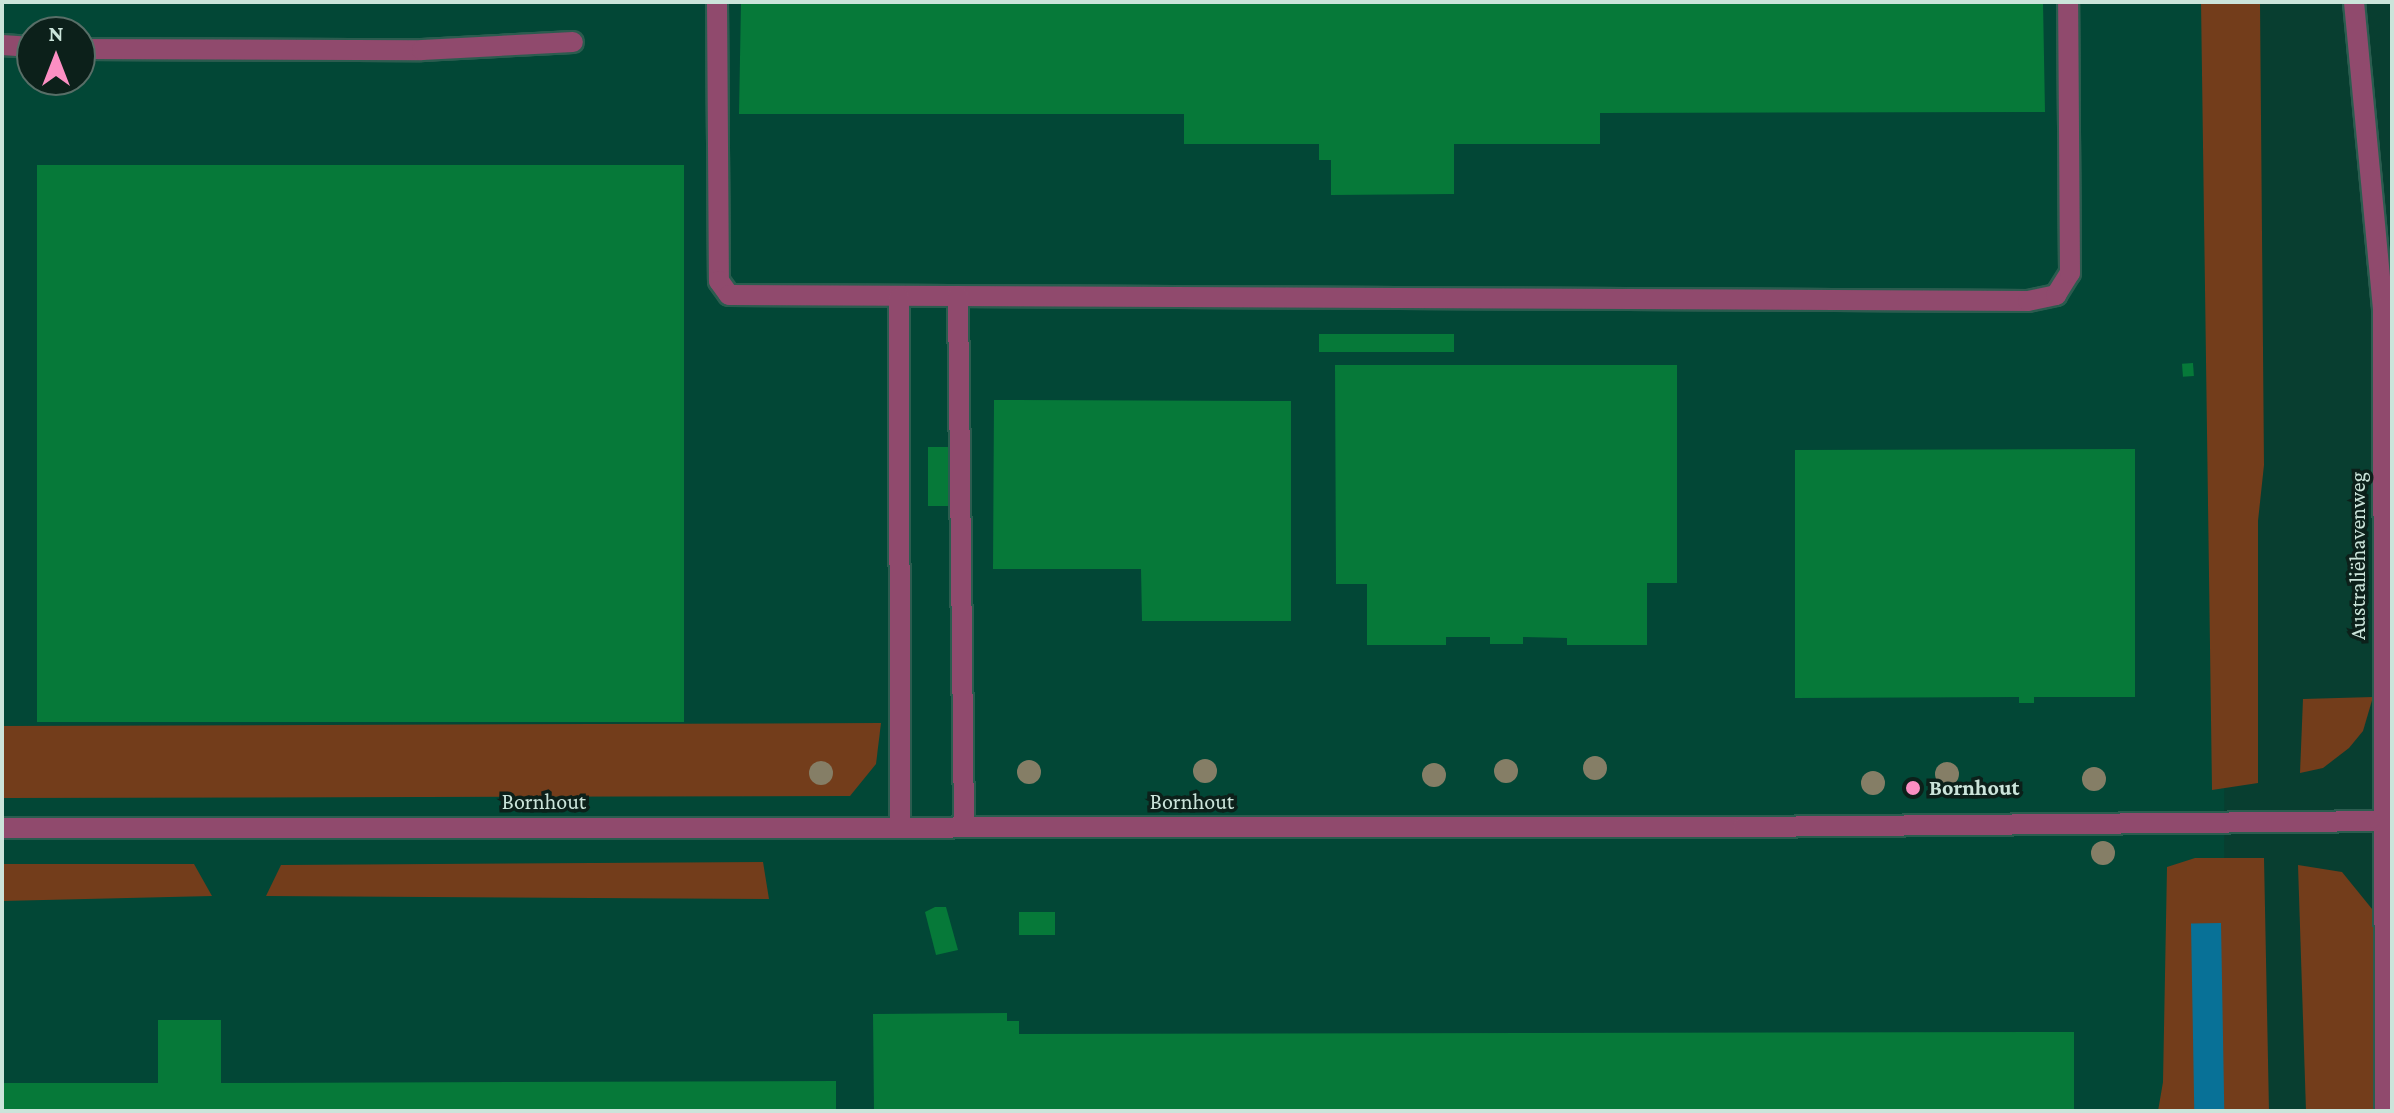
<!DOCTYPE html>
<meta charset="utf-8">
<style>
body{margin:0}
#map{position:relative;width:2394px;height:1113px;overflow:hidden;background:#083e30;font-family:"Crimson Pro",serif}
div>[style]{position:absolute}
.built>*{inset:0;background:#024736}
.green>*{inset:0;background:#733d1b}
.water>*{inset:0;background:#087197;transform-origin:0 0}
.building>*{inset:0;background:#067939;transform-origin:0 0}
.roads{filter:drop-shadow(2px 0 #2b5c4f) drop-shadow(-2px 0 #2b5c4f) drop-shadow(0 2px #2b5c4f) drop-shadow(0 -2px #2b5c4f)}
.service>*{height:20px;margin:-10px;padding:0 10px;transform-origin:10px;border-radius:10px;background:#904a6d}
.minor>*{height:20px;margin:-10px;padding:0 10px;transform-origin:10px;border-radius:10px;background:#904a6d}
.tertiary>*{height:20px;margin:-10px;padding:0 10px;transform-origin:10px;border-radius:10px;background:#904a6d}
.trees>*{width:24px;height:24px;margin:-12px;border-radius:50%;background:#857e66}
.dots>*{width:22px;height:22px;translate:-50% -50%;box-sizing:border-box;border:4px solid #0c201a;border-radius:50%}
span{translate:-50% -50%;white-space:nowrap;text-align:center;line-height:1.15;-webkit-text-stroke:7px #0c201a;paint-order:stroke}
.street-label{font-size:22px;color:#cbe4da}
.poi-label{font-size:22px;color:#cbe4da;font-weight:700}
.left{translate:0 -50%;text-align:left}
.frame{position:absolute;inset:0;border:4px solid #cbe4da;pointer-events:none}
.north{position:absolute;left:16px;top:16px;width:80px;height:80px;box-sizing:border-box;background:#0c201a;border:2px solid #586e67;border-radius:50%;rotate:0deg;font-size:22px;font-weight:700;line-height:32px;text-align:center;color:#cbe4da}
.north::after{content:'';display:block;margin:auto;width:28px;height:36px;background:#fc8fc3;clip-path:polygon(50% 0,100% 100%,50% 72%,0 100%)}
</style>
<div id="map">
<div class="built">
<i style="clip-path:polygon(evenodd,2px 2px,2225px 2px,2224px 1111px,2px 1111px,2px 2px,32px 32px,80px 32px,80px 80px,32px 80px,32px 32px)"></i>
</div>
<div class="green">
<i style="clip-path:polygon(2201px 2px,2260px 2px,2264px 465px,2258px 521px,2258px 783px,2212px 790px)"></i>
<i style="clip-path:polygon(2373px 697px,2363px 731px,2349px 748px,2323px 768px,2300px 773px,2303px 699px)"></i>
<i style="clip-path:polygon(881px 723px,876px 764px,850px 796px,2px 798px,2px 726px)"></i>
<i style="clip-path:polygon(2195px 858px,2264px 858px,2269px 1111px,2158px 1111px,2163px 1082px,2167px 867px)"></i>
<i style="clip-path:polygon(763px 862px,769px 899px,266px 896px,281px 865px)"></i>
<i style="clip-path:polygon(2px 864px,194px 864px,212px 896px,2px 901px)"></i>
<i style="clip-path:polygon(2298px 865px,2342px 872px,2381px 920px,2388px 1111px,2306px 1111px)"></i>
</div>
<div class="water">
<i style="left:2221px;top:923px;width:188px;height:30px;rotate:89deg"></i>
</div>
<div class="building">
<i style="clip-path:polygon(741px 2px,2043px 2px,2045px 112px,1600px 113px,1600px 144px,1454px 144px,1454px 194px,1331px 195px,1331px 160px,1319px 160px,1319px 144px,1184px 144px,1184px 114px,739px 114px)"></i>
<i style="left:684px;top:165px;width:557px;height:647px;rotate:90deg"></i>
<i style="left:1454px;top:334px;width:18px;height:135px;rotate:90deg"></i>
<i style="left:2193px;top:363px;width:13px;height:11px;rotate:86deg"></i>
<i style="clip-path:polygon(1335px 365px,1677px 365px,1677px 583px,1647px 583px,1647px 645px,1567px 645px,1567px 638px,1523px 637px,1523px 644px,1490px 644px,1490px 637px,1446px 637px,1446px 645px,1367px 645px,1367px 584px,1336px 584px)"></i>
<i style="clip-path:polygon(994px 400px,1291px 401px,1291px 621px,1142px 621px,1141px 569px,993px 569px)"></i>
<i style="left:928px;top:447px;width:24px;height:59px"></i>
<i style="clip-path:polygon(2135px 449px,2135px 697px,2034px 697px,2034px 703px,2019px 703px,2019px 697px,1795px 698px,1795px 450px)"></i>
<i style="clip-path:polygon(935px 907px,946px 907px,958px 950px,936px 955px,925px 912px)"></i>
<i style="left:1019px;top:912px;width:36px;height:23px"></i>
<i style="clip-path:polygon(1007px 1013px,1007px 1021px,1019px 1021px,1019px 1034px,2074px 1032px,2074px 1111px,874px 1111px,873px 1014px)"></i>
<i style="clip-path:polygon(158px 1020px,221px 1020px,221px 1083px,836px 1081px,836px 1111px,2px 1111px,2px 1083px,158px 1083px)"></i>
</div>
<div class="roads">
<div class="service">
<i style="left:717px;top:2px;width:279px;rotate:89.6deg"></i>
<i style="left:719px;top:281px;width:17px;rotate:54deg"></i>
<i style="left:729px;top:295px;width:1299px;rotate:0.26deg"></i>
<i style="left:2028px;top:301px;width:29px;rotate:-12deg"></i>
<i style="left:2056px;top:295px;width:26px;rotate:-58deg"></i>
<i style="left:2070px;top:273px;width:271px;rotate:-90.4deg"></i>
<i style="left:2px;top:45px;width:30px;rotate:4deg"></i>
<i style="left:80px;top:49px;width:342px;rotate:0.2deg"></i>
<i style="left:422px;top:50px;width:151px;rotate:-3deg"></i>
<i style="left:958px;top:296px;width:530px;rotate:89.35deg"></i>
<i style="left:899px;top:298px;width:527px;rotate:89.89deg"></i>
</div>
<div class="minor">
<i style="left:2px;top:828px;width:1741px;rotate:-0.03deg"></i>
<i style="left:1743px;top:827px;width:649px;rotate:-0.53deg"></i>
</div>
<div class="tertiary">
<i style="left:2354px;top:2px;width:307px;rotate:84.6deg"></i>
<i style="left:2383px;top:308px;width:803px;rotate:89.86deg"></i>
</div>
</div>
<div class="trees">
<i style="left:1595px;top:768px"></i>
<i style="left:1205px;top:771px"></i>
<i style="left:1506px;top:771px"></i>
<i style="left:1029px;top:772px"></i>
<i style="left:821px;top:773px"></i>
<i style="left:1947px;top:774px"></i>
<i style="left:1434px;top:775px"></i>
<i style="left:2094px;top:779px"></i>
<i style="left:1873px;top:783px"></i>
<i style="left:2103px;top:853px"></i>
</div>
<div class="dots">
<i style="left:1913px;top:788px;background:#fc8fc3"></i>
</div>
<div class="street-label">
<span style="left:2358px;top:556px;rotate:-90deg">Australiëhavenweg</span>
<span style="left:544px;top:802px">Bornhout</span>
<span style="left:1192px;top:802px">Bornhout</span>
</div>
<div class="poi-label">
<span class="left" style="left:1929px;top:788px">Bornhout</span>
</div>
<div class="frame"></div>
<div class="north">N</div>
</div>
